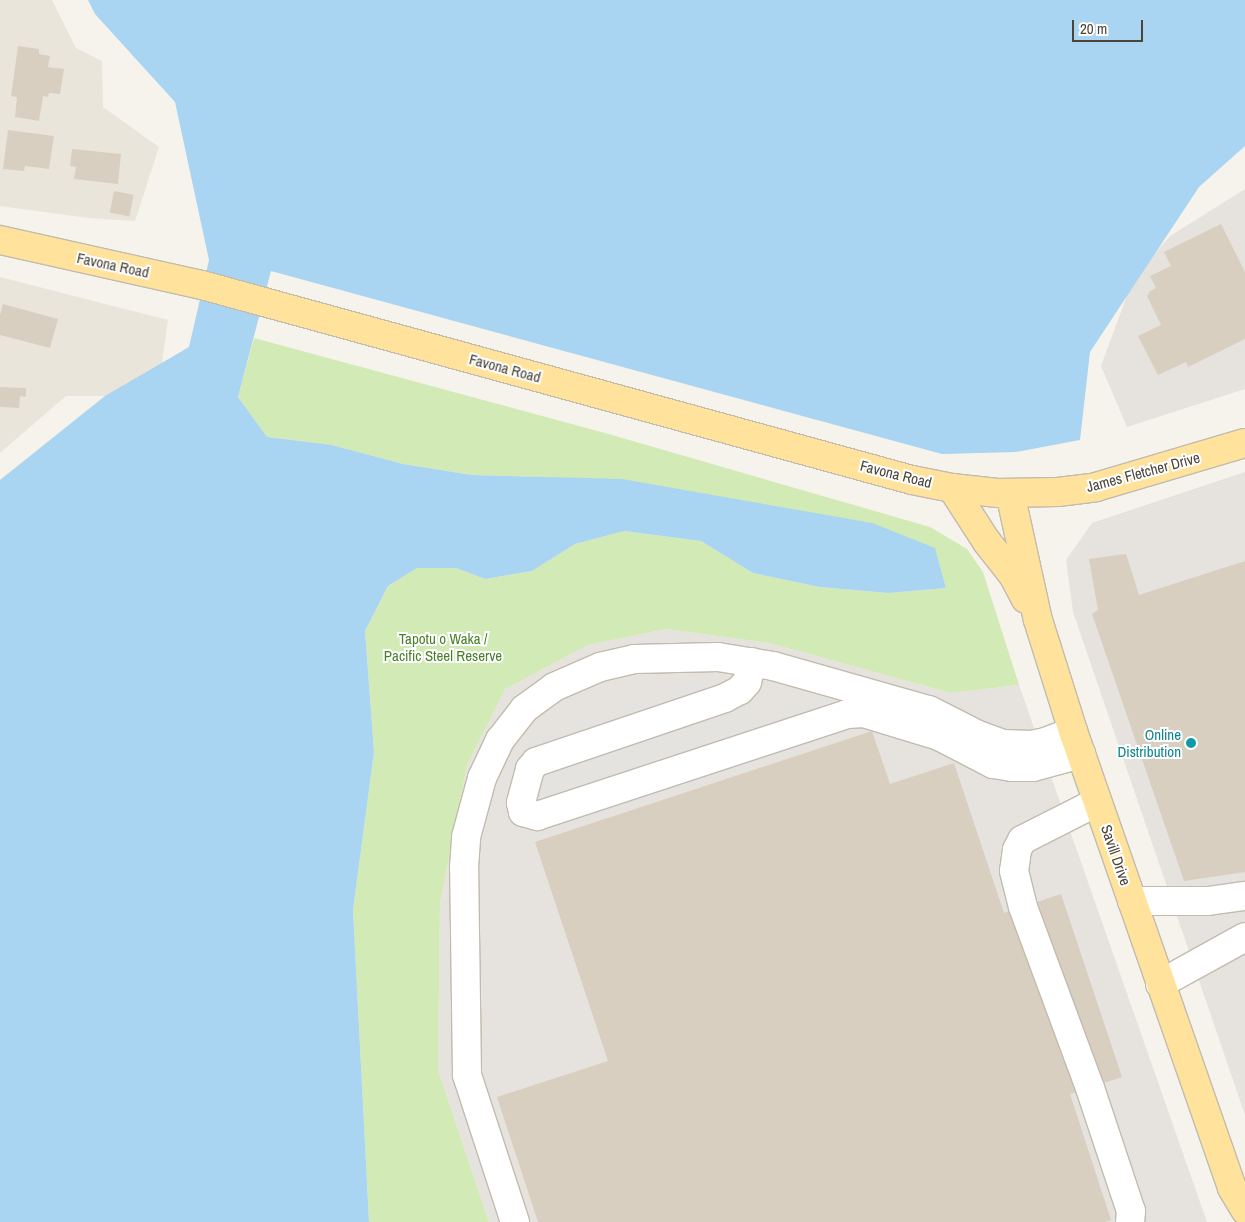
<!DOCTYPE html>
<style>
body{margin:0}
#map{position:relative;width:1245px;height:1222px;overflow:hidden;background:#f6f3ec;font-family:"Archivo Narrow",sans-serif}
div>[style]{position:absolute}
.residential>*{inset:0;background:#eae5da}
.industrial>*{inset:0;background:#e6e2dd}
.green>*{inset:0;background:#d2eab5}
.parking>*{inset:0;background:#e5e3e0}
.water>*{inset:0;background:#a9d4f2}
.building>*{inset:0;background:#d8cfc1;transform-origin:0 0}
.roads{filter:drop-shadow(1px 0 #c2bbae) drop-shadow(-1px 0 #c2bbae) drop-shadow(0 1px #c2bbae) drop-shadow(0 -1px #c2bbae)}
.minor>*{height:28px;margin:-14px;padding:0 14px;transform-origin:14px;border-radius:14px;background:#fff}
.major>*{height:28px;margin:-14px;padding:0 14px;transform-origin:14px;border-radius:14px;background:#ffe39c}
.dots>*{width:14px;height:14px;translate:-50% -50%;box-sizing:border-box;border:2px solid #fff;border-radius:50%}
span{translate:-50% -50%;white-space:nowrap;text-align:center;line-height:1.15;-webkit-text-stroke:4px #fff;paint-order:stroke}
.street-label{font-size:15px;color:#4b4439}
.park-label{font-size:15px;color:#4a7f2a}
.culture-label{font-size:15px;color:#0d838f}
.right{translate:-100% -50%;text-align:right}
.scale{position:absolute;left:1072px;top:20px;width:71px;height:22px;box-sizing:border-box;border:2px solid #4b4439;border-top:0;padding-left:6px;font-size:15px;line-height:18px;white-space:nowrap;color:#4b4439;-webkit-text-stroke:4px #fff;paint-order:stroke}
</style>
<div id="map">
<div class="residential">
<i style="clip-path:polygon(0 0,52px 0,76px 48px,102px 61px,103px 107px,159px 147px,135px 221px,89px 218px,0 206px)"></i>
<i style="clip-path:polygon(0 277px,168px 320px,161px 370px,132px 396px,66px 396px,0 453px)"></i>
</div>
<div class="industrial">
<i style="clip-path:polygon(1245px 189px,1245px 389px,1127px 427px,1101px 366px,1133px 279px,1170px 236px)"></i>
<i style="clip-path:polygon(1245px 472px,1245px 1115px,1073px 612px,1066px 560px,1092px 523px)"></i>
<i style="clip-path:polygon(666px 629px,769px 643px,951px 693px,1019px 685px,1207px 1222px,489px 1222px,438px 1070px,440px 903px,467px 765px,505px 689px,588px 645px)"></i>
</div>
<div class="green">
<i style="clip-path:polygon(254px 338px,605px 433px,930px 527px,967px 549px,983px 572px,1019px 685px,951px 693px,769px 643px,666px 629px,588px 645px,505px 689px,467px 765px,440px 903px,438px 1070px,489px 1222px,369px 1222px,353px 910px,374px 752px,365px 631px,388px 586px,417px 568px,456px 568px,485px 579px,532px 571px,575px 544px,624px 531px,701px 541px,753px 573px,820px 587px,888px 593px,946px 588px,935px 549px,545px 477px,472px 475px,403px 464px,332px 445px,267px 437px,238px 397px)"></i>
</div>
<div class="parking">
<i style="clip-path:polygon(720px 673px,719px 689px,744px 702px,756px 715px,810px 698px,815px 700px,824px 694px,847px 699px,818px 732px,815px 745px,511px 845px,516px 821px,500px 807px,510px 755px,523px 763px,529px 736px)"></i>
<i style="clip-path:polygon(1245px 977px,1245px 1010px,1234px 981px)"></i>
</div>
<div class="water">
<i style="clip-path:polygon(88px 0,1245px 0,1245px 146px,1199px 187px,1090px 352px,1080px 440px,1016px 452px,942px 454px,271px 271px,238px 397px,267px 437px,332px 445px,403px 464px,472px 475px,622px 479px,872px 523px,935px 548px,946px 588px,888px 593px,820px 587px,753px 573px,701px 541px,624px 531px,575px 544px,532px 571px,485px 579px,456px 568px,417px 568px,388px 586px,365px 631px,374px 752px,353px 910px,369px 1222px,0 1222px,0 480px,105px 396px,189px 347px,209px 260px,175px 102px,95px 14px)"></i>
</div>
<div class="building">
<i style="clip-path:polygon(18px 46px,39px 49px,39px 54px,50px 56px,48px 67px,64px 69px,60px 94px,49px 93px,48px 97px,43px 96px,39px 121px,15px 117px,17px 97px,11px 96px)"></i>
<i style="clip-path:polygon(8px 130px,54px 136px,49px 169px,25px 166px,24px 171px,3px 169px)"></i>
<i style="clip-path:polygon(72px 149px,121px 154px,118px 184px,74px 179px,76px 167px,70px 166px)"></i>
<i style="left:114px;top:191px;width:20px;height:22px;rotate:11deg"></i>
<i style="clip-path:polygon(1221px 224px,1245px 272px,1245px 339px,1188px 367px,1186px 362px,1158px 375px,1138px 336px,1161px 325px,1147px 296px,1149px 294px,1149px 292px,1156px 288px,1150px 276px,1171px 266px,1164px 252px)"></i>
<i style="clip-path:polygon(3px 304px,58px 319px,50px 348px,0 335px,0 315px)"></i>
<i style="clip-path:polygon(0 387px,26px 388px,26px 397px,20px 396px,19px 408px,0 407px)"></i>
<i style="clip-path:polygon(1126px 554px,1139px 595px,1245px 561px,1245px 872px,1184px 881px,1092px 614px,1098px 610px,1089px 559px)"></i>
<i style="clip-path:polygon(872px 731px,890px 784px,954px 763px,1004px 913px,1061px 894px,1122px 1077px,1070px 1094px,1111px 1220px,1105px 1222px,538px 1222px,497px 1097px,608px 1061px,535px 842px)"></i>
</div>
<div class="roads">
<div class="minor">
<i style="left:752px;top:662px;width:21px;rotate:104deg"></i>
<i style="left:747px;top:682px;width:11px;rotate:131deg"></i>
<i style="left:740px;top:690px;width:17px;rotate:152deg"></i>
<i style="left:725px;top:698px;width:200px;rotate:161.3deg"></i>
<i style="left:536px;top:762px;width:9px;rotate:131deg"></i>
<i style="left:530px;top:769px;width:35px;rotate:105deg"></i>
<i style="left:521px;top:803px;width:9px;rotate:77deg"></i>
<i style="left:523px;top:812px;width:15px;rotate:16deg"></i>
<i style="left:537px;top:816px;width:326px;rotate:-18.2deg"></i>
<i style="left:847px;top:714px;width:17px;rotate:-3deg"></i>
<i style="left:864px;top:713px;width:78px;rotate:17deg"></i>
<i style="left:939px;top:736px;width:61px;rotate:27.4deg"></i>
<i style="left:993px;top:764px;width:19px;rotate:9deg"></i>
<i style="left:1012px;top:767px;width:21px"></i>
<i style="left:1033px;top:767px;width:50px;rotate:-15.2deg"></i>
<i style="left:1097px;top:802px;width:84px;rotate:153.1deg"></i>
<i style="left:1022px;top:840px;width:11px;rotate:117deg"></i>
<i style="left:1017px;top:850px;width:21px;rotate:98deg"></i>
<i style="left:1014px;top:871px;width:37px;rotate:76deg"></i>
<i style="left:1023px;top:907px;width:193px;rotate:69.7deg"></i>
<i style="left:1090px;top:1088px;width:130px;rotate:71.6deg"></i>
<i style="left:1131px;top:1211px;width:11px;rotate:95deg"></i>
<i style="left:1132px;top:901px;width:76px"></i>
<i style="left:1208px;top:901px;width:37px;rotate:-8deg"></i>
<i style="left:1160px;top:984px;width:97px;rotate:-28.9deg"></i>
<i style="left:515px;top:1222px;width:155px;rotate:-108.1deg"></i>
<i style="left:467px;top:1075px;width:207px;rotate:-90.8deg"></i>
<i style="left:464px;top:868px;width:31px;rotate:-86deg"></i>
<i style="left:466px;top:837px;width:61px;rotate:-74.8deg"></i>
<i style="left:482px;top:778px;width:42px;rotate:-64.7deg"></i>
<i style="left:500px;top:740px;width:39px;rotate:-52deg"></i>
<i style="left:524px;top:709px;width:37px;rotate:-36deg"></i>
<i style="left:554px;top:687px;width:50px;rotate:-23.5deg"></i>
<i style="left:600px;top:667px;width:35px;rotate:-13deg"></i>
<i style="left:634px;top:659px;width:84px;rotate:-1.4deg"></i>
<i style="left:718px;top:657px;width:56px;rotate:9.3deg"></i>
<i style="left:773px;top:666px;width:162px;rotate:15.8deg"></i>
<i style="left:929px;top:710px;width:55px;rotate:27deg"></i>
<i style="left:978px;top:735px;width:27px;rotate:20deg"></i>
<i style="left:1003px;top:744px;width:28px;rotate:2deg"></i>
<i style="left:1031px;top:745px;width:14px;rotate:-12deg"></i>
<i style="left:1045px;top:742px;width:30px;rotate:-21deg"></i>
</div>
<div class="major">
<i style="left:0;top:240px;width:207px;rotate:12.6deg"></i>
<i style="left:202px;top:285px;width:736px;rotate:15.36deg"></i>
<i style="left:912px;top:480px;width:41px;rotate:11.3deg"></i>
<i style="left:952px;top:488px;width:46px;rotate:6.2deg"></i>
<i style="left:998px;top:493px;width:60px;rotate:-1deg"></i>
<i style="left:1058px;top:492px;width:38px;rotate:-7deg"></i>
<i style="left:1096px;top:487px;width:155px;rotate:-16.5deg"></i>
<i style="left:952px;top:488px;width:64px;rotate:57.1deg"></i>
<i style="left:987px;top:542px;width:42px;rotate:51.8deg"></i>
<i style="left:1013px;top:575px;width:27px;rotate:62deg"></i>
<i style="left:1010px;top:493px;width:130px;rotate:77.6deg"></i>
<i style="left:1038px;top:620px;width:116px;rotate:72.5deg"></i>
<i style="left:1073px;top:731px;width:484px;rotate:70.8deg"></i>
<i style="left:1232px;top:1188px;width:26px;rotate:59deg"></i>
</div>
</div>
<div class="dots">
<i style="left:1191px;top:743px;background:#0f9aa8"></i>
</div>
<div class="street-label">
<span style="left:113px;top:265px;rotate:12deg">Favona Road</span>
<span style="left:505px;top:368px;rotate:15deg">Favona Road</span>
<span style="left:1143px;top:472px;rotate:-15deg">James Fletcher Drive</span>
<span style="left:896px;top:474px;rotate:14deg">Favona Road</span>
<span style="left:1116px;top:855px;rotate:71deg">Savill Drive</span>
</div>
<div class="park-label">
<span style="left:443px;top:647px">Tapotu o Waka /<br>Pacific Steel Reserve</span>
</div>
<div class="culture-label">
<span class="right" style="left:1181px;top:743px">Online<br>Distribution</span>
</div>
<div class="scale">20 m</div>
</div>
